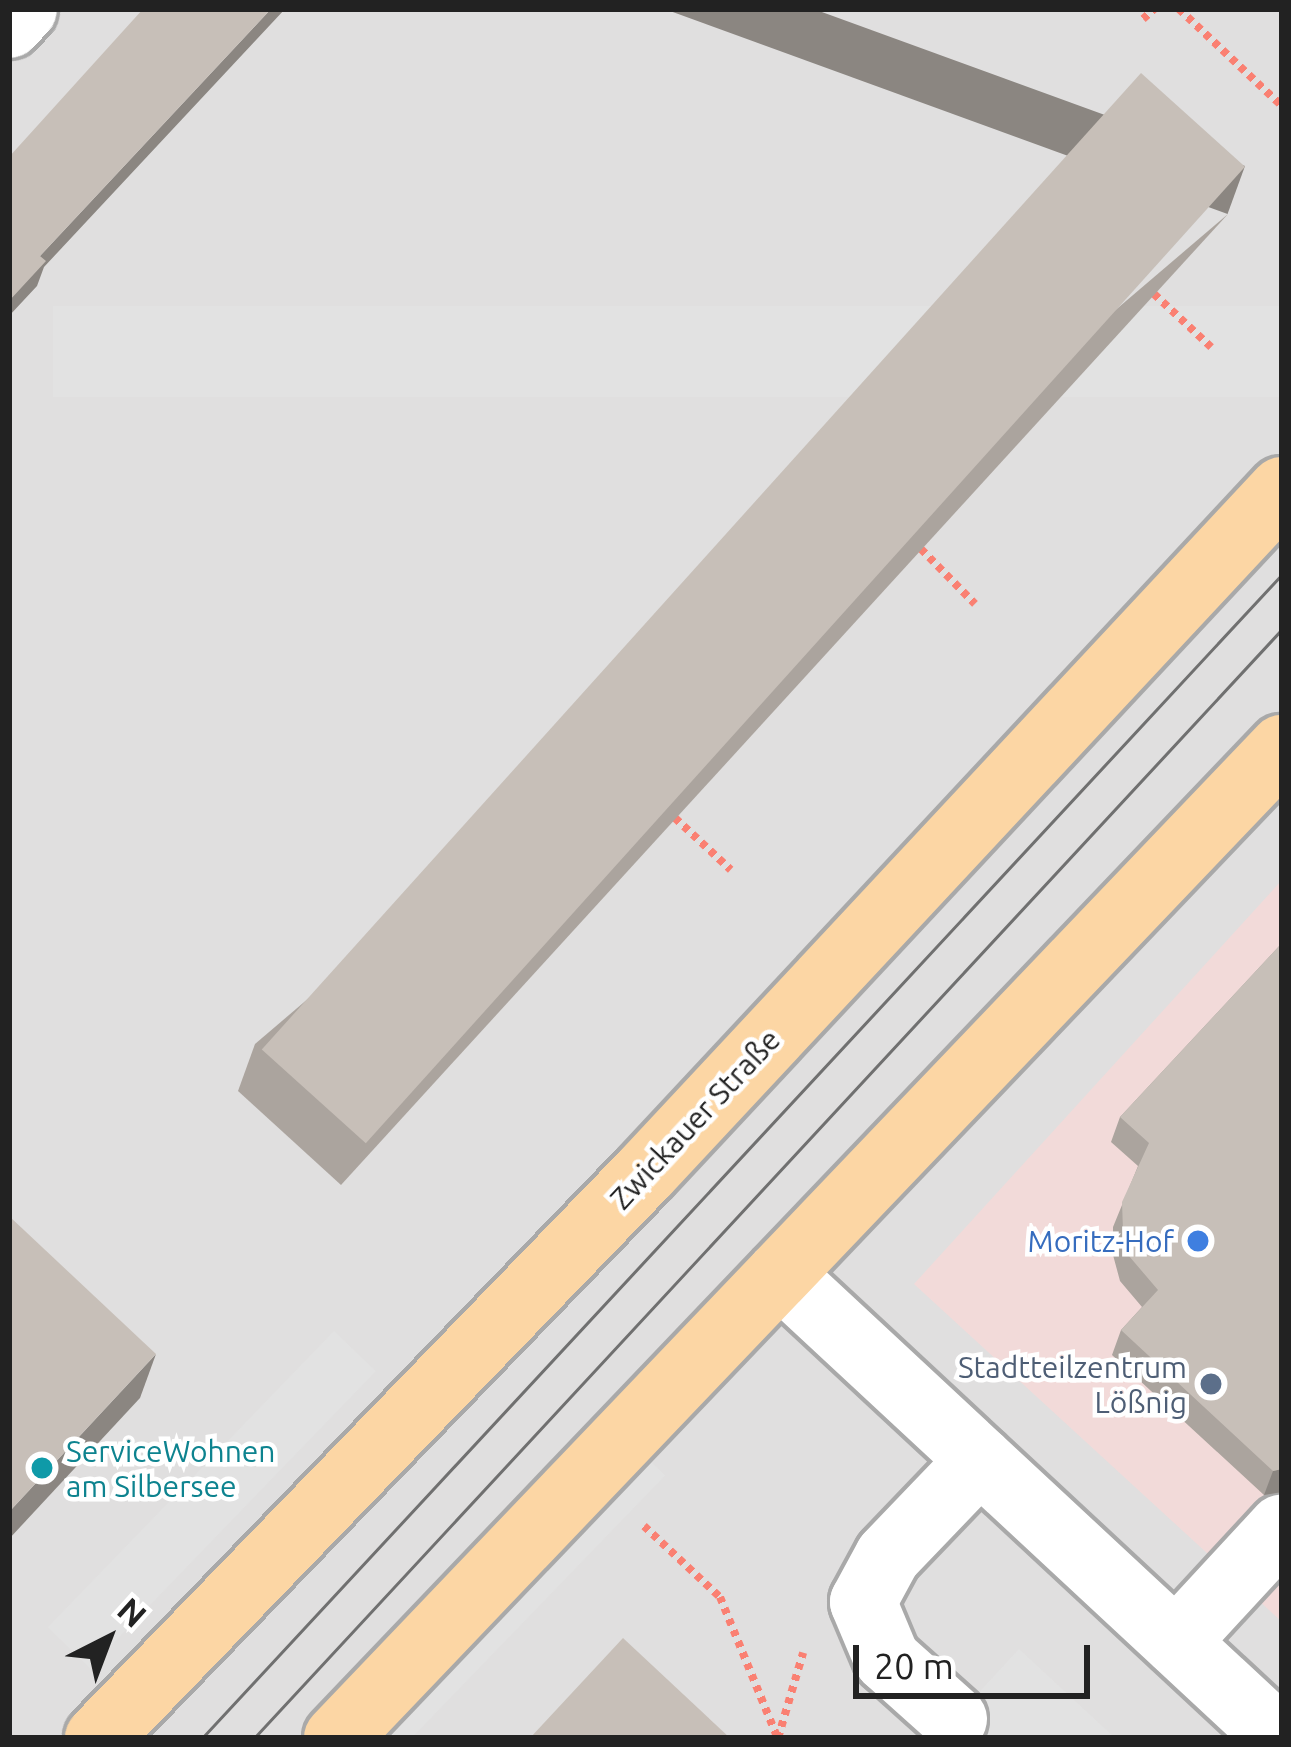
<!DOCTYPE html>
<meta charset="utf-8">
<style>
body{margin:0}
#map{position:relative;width:1291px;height:1747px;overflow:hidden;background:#f2efe9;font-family:Ubuntu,sans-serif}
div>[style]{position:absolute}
.residential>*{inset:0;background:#e0dfdf;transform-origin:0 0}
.commercial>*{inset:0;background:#f2dad9}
.parking>*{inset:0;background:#e2e2e2;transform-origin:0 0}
.path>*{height:8px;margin-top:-4px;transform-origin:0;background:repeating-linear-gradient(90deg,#fa8072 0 6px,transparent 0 12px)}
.roads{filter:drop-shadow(3px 0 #a9a9a9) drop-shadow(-3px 0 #a9a9a9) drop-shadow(0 3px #a9a9a9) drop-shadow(0 -3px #a9a9a9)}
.minor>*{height:66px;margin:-33px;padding:0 33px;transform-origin:33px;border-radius:33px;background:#fff}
.major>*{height:66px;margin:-33px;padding:0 33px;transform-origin:33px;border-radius:33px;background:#fcd6a4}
.tram>*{height:3px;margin:-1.5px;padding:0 1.5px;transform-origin:1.5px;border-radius:1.5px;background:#707070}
.wall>*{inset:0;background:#aba49e}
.shaded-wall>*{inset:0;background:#8b8681;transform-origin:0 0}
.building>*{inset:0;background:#c7bfb8;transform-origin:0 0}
.dots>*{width:33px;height:33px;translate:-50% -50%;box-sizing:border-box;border:6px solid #fff;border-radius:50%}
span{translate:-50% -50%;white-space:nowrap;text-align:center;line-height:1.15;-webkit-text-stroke:9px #fff;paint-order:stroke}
.street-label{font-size:30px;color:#222}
.shop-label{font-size:30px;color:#366cbe}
.right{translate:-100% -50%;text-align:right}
.service-label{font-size:30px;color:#4e5e75}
.culture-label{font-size:30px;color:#0d838f}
.left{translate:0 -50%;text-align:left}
.frame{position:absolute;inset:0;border:12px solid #222;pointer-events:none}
.north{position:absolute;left:48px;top:1579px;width:120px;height:120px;-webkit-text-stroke:9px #fff;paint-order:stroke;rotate:42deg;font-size:33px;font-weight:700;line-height:48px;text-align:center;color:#222}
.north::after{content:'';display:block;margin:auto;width:42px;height:54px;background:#222;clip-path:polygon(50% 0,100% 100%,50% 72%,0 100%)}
.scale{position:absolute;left:853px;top:1645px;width:237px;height:54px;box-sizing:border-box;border:6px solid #222;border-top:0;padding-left:15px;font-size:36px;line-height:42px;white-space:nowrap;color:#222;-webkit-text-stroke:9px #fff;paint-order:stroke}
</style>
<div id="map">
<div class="residential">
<i style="left:9px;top:9px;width:1273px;height:1729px"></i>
</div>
<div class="commercial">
<i style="clip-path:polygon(1282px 880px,1282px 1622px,914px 1284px)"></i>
</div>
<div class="parking">
<i style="left:1282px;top:306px;width:91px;height:1229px;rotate:90deg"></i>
<i style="left:334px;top:1331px;width:58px;height:412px;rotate:44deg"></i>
<i style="left:645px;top:1456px;width:28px;height:384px;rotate:44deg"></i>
<i style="clip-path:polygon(1019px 1649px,1115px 1738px,937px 1738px)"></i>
</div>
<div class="path">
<i style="left:1179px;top:9px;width:141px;rotate:43.3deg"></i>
<i style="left:1143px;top:19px;width:15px;rotate:-42deg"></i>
<i style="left:1154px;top:294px;width:78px;rotate:42.9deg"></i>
<i style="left:921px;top:549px;width:77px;rotate:45.5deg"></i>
<i style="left:675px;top:818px;width:76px;rotate:42.9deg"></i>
<i style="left:644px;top:1526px;width:104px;rotate:43.1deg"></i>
<i style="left:720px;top:1597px;width:151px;rotate:67.8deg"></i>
<i style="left:778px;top:1738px;width:89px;rotate:-73.6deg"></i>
</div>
<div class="roads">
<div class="minor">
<i style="left:9px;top:25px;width:22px;rotate:-47deg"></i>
<i style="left:780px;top:1274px;width:681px;rotate:42.92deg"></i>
<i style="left:1176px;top:1642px;width:156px;rotate:-47.3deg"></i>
<i style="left:954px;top:1719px;width:90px;rotate:-138.2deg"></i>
<i style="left:887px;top:1659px;width:62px;rotate:-112.8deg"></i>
<i style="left:863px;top:1602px;width:52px;rotate:-61.5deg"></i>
<i style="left:888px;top:1556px;width:133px;rotate:-46.2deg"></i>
</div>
<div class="major">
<i style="left:98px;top:1738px;width:786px;rotate:-45.93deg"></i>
<i style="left:645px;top:1173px;width:934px;rotate:-47deg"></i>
<i style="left:337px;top:1738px;width:1369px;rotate:-46.33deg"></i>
</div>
</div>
<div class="tram">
<i style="left:202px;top:1738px;width:1588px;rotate:-47.14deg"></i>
<i style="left:254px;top:1738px;width:1512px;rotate:-47.17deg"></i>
</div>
<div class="wall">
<i style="clip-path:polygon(1228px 214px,341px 1185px,238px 1091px,255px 1044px)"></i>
<i style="clip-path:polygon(1282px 943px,1282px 1492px,1264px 1495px,1112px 1355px,1121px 1330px,1142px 1307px,1120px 1281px,1113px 1255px,1113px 1227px,1138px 1166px,1111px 1142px,1120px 1117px)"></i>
</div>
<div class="shaded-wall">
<i style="clip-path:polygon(271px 9px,285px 9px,44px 267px,37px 286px,9px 316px,9px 301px,40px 256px)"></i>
<i style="left:1245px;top:166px;width:51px;height:1316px;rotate:110deg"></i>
<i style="clip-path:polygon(156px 1354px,140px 1398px,9px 1539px,9px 1512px)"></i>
<i style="clip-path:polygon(1282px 1469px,1282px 1492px,1264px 1495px,1273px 1471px)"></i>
</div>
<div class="building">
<i style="clip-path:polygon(143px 9px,271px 9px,40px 256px,46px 261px,9px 301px,9px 157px)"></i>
<i style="left:1141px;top:73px;width:140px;height:1314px;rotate:42deg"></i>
<i style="clip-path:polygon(1282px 943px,1282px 1469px,1273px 1471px,1121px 1330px,1158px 1290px,1129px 1256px,1123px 1231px,1122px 1202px,1149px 1143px,1120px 1117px)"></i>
<i style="clip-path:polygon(9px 1216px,156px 1354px,9px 1512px)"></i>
<i style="clip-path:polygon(623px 1638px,730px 1738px,530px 1738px)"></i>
</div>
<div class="dots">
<i style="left:1198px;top:1241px;background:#3f7fe0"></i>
<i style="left:1211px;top:1384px;background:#5c6f8a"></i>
<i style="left:42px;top:1468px;background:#0f9aa8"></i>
</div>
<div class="street-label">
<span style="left:695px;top:1119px;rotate:-47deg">Zwickauer Straße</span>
</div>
<div class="shop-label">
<span class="right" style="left:1174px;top:1241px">Moritz-Hof</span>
</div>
<div class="service-label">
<span class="right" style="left:1187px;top:1384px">Stadtteilzentrum<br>Lößnig</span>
</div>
<div class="culture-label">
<span class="left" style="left:66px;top:1468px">ServiceWohnen<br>am Silbersee</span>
</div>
<div class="frame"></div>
<div class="north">N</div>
<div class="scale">20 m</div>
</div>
